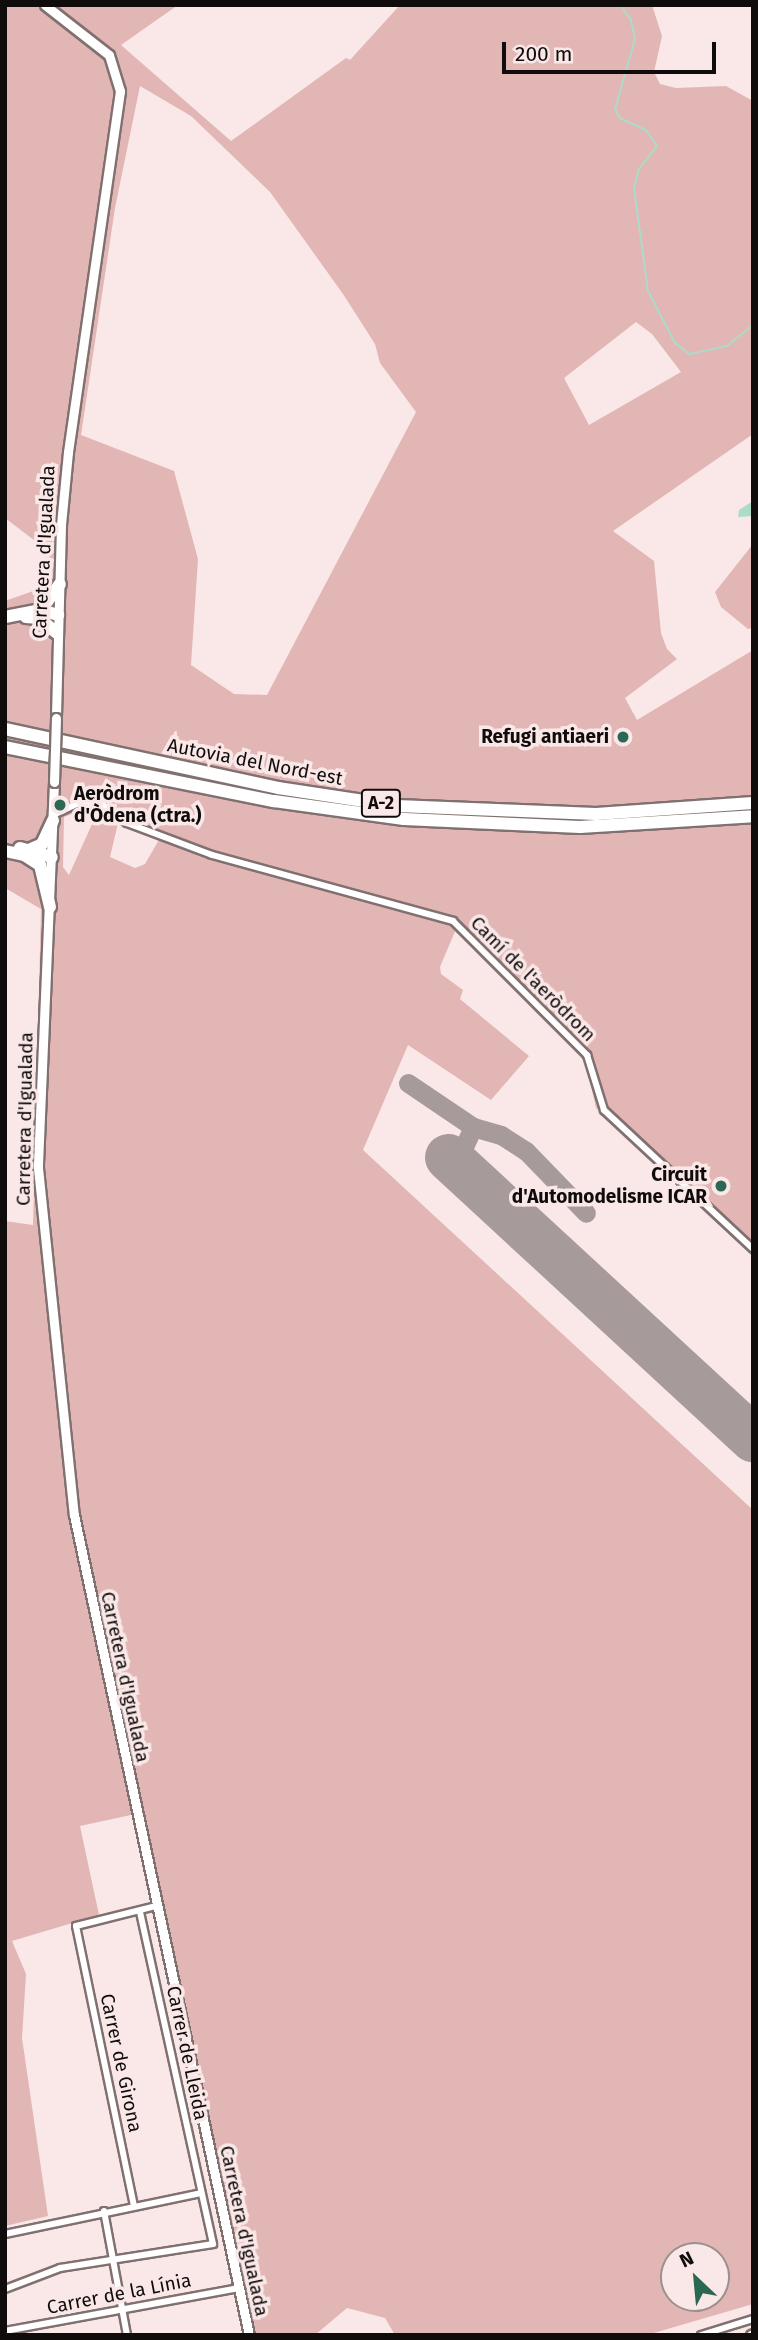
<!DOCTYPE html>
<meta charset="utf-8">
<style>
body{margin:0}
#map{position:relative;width:758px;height:2340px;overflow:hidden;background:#f9e8e7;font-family:"Fira Sans",sans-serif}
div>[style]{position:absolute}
.green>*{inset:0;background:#e2b6b4}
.water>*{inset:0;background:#acdbc8}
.stream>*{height:2px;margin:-1px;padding:0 1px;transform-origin:1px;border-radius:1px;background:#acdbc8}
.taxiway>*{height:19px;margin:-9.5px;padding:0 9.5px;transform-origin:9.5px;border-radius:9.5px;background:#a79a9a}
.runway>*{height:47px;margin:-23.5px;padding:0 23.5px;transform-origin:23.5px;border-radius:23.5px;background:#a79a9a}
.roads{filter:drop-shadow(2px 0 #807170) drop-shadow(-2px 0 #807170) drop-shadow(0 2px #807170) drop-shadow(0 -2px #807170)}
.street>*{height:6px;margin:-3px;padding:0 3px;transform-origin:3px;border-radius:3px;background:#fff}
.secondary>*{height:9px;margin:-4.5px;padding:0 4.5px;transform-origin:4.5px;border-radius:4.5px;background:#fff}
.highway>*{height:12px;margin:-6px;padding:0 6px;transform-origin:6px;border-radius:6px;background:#fff}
.bridges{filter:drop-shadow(2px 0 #807170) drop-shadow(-2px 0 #807170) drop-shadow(0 2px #807170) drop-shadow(0 -2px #807170)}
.secondary-bridge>*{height:9px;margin:-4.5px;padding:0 4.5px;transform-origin:4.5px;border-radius:4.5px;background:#fff}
.dots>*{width:19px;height:19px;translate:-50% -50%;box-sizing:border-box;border:4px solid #f9e8e7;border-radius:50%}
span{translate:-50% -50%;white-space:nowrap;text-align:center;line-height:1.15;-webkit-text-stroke:7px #f9e8e7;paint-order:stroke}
.shield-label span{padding:2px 5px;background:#f9e8e7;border:2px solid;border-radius:5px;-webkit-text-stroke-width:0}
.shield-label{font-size:18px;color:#110c0c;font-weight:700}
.street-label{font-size:19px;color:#110c0c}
.poi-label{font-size:19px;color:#110c0c;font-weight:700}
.right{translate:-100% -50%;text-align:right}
.left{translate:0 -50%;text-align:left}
.frame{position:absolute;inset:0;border:7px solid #110c0c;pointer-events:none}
.north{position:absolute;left:660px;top:2242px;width:70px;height:70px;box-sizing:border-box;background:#f9e8e7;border:2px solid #9c908f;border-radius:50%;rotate:334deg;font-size:19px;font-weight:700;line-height:28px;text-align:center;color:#110c0c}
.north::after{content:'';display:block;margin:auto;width:24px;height:32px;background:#2b6853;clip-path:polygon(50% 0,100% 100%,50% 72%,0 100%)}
.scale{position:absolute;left:502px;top:42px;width:214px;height:32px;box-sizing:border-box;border:4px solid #110c0c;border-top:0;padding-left:9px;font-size:21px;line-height:24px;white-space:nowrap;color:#110c0c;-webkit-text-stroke:5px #f9e8e7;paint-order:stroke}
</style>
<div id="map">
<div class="green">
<i style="clip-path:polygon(evenodd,5px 5px,178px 5px,121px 45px,231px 141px,346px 58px,350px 60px,400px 5px,652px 5px,662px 36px,654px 72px,660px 84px,676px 88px,726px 86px,753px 101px,753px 434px,613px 531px,654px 561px,661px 633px,667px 649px,677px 659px,625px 698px,637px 720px,753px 650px,753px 1253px,596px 1108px,584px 1055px,456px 929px,440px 967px,441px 974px,463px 990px,460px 999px,529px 1056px,491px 1100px,408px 1045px,363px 1150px,753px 1510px,753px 2304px,647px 2335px,395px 2335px,385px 2318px,347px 2308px,315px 2335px,254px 2335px,140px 1813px,80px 1826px,99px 1915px,12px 1941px,26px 1974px,22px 2038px,48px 2216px,5px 2226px,5px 1221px,33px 1225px,41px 909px,5px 888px,5px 601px,36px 590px,43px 581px,47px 550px,5px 518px,5px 5px,140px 86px,191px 116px,270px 192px,343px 294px,375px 344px,380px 363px,416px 412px,267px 695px,234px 694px,191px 665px,198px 559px,174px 471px,81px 435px,115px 208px,140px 86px,5px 5px,636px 322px,652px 334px,681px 372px,589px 425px,564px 378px,636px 322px,5px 5px,85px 809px,97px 813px,69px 875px,63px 867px,64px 817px,85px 809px,5px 5px,118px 823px,160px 838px,145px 864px,135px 868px,110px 857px,118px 823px,5px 5px,674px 2256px,716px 2256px,716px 2298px,674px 2298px,674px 2256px)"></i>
<i style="clip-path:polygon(753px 544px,753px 628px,748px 629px,721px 607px,715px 592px)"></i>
</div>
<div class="water">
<i style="clip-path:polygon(753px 501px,753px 516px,738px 517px,739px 510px)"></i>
</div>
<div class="stream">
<i style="left:620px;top:5px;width:19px;rotate:54deg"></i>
<i style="left:631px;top:20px;width:19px;rotate:78deg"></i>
<i style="left:635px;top:39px;width:73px;rotate:105.9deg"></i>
<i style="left:615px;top:109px;width:10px;rotate:61deg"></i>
<i style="left:620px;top:118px;width:29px;rotate:25deg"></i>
<i style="left:646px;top:130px;width:19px;rotate:55deg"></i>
<i style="left:657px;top:146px;width:29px;rotate:128deg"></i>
<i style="left:639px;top:169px;width:20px;rotate:105deg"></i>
<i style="left:634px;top:188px;width:104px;rotate:82.3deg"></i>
<i style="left:648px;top:291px;width:59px;rotate:62.6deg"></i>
<i style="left:675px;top:343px;width:18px;rotate:38deg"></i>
<i style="left:689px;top:354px;width:39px;rotate:-12deg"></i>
<i style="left:727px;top:346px;width:33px;rotate:-39deg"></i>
</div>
<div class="taxiway">
<i style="left:408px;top:1083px;width:78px;rotate:34.1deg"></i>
<i style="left:473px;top:1127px;width:41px;rotate:114.7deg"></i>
<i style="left:473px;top:1127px;width:29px;rotate:16deg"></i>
<i style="left:501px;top:1135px;width:30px;rotate:33deg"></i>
<i style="left:526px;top:1151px;width:86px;rotate:45.9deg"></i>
</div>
<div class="runway">
<i style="left:448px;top:1157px;width:415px;rotate:42.7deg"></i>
</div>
<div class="roads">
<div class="street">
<i style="left:53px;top:815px;width:26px;rotate:-25deg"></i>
<i style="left:77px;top:804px;width:22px;rotate:-5deg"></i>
<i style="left:99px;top:802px;width:35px;rotate:37deg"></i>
<i style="left:127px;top:823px;width:91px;rotate:20.6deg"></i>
<i style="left:212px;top:855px;width:250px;rotate:15.3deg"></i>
<i style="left:453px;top:921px;width:190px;rotate:45deg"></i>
<i style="left:587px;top:1055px;width:58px;rotate:72.8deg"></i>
<i style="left:604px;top:1110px;width:204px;rotate:43deg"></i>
<i style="left:134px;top:2206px;width:286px;rotate:-101.7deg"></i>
<i style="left:76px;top:1926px;width:82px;rotate:-14deg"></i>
<i style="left:104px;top:2211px;width:126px;rotate:79.5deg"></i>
<i style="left:5px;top:2234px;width:200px;rotate:-11.8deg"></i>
<i style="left:5px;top:2289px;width:59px;rotate:-20.9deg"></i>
<i style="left:60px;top:2268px;width:155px;rotate:-8.9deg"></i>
<i style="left:213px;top:2244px;width:341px;rotate:-102.4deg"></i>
<i style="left:5px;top:2331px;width:238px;rotate:-10.4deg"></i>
<i style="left:701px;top:2335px;width:54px;rotate:-17.1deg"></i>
</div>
<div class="secondary">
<i style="left:45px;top:5px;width:81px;rotate:38deg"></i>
<i style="left:109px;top:55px;width:38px;rotate:73deg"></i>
<i style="left:120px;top:91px;width:365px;rotate:98.2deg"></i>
<i style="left:68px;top:452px;width:73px;rotate:95.5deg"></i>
<i style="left:61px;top:525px;width:193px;rotate:91.5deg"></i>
<i style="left:54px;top:782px;width:386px;rotate:92.4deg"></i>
<i style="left:38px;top:1168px;width:349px;rotate:84.1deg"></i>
<i style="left:74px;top:1515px;width:838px;rotate:77.95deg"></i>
<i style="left:751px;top:2335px;width:2px;rotate:-27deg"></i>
</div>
<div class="highway">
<i style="left:41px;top:610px;width:32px;rotate:-54deg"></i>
<i style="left:5px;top:617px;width:37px;rotate:-11deg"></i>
<i style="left:41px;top:610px;width:18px;rotate:16deg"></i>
<i style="left:26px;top:617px;width:13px;rotate:4deg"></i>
<i style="left:39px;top:618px;width:23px;rotate:40deg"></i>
<i style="left:5px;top:729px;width:279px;rotate:12.2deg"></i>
<i style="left:278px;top:788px;width:120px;rotate:8.6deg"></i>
<i style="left:397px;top:806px;width:199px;rotate:2.3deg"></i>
<i style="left:596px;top:814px;width:157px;rotate:-4deg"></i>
<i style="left:5px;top:747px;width:274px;rotate:11.4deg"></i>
<i style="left:274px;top:801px;width:131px;rotate:7.9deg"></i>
<i style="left:404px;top:819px;width:176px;rotate:2.6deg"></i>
<i style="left:580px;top:827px;width:173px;rotate:-3.6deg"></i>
<i style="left:20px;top:848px;width:33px;rotate:16deg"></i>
<i style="left:31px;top:849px;width:12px;rotate:-24deg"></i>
<i style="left:42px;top:844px;width:26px;rotate:-65deg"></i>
<i style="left:5px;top:851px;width:19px;rotate:12deg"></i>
<i style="left:24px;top:855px;width:19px;rotate:32deg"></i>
<i style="left:40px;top:865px;width:43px;rotate:76.6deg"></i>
</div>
</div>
<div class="bridges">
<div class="secondary-bridge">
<i style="left:54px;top:782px;width:64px;rotate:-88.2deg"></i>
</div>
</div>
<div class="dots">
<i style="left:623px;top:737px;background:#2b6853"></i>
<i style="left:60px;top:805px;background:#2b6853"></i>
<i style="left:721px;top:1186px;background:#2b6853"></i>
</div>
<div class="shield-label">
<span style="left:381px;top:803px">A-2</span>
</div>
<div class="street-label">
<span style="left:44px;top:552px;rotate:-87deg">Carretera d'Igualada</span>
<span style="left:255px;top:762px;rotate:11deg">Autovia del Nord-est</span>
<span style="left:533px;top:979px;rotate:45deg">Camí de l'aeròdrom</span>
<span style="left:25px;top:1119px;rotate:-89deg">Carretera d'Igualada</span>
<span style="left:125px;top:1677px;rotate:78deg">Carretera d'Igualada</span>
<span style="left:187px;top:2053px;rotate:78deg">Carrer de Lleida</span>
<span style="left:121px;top:2063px;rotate:78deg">Carrer de Girona</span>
<span style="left:244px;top:2231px;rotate:78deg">Carretera d'Igualada</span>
<span style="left:119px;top:2294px;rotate:-11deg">Carrer de la Línia</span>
</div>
<div class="poi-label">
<span class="right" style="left:609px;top:737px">Refugi antiaeri</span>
<span class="left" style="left:74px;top:805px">Aeròdrom<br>d'Òdena (ctra.)</span>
<span class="right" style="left:707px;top:1186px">Circuit<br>d'Automodelisme ICAR</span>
</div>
<div class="frame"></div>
<div class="north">N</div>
<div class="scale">200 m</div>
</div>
